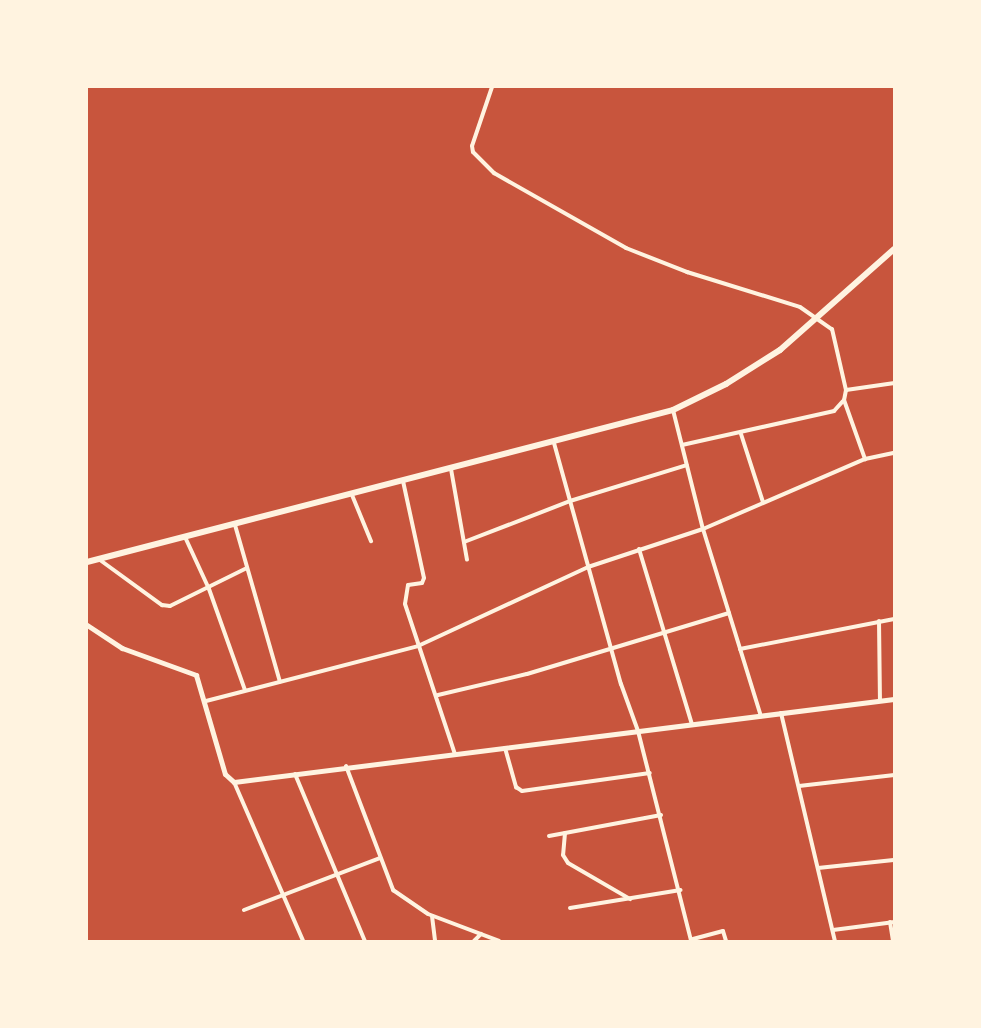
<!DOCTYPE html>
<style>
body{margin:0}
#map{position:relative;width:981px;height:1028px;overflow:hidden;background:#c8553d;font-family:"Fira Sans Condensed",sans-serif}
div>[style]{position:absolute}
.minor>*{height:4px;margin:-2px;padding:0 2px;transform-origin:2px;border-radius:2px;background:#fff3e0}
.tertiary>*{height:5px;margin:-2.5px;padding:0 2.5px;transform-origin:2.5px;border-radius:2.5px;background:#fff3e0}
.secondary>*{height:6px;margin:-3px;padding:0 3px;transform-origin:3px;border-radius:3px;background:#fff3e0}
span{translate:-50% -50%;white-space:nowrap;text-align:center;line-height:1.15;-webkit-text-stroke:5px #fff3e0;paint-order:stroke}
.frame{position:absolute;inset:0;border:88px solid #fff3e0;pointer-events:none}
</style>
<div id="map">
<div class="minor">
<i style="left:492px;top:87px;width:62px;rotate:108.7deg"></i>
<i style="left:472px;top:146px;width:6px;rotate:81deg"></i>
<i style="left:473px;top:152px;width:30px;rotate:45deg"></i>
<i style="left:494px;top:173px;width:152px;rotate:29.6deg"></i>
<i style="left:626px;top:248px;width:66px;rotate:21.5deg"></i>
<i style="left:687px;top:272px;width:118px;rotate:17.2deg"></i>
<i style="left:800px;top:307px;width:39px;rotate:35deg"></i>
<i style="left:832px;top:329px;width:63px;rotate:77.1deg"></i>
<i style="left:846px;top:390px;width:10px;rotate:101deg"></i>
<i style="left:844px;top:400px;width:63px;rotate:70.4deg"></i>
<i style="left:846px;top:390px;width:49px;rotate:-8.3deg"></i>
<i style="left:673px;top:410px;width:123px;rotate:75.9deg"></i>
<i style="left:703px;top:529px;width:196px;rotate:72.8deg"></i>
<i style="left:741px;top:434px;width:71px;rotate:72.1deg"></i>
<i style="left:554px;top:443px;width:250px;rotate:74.5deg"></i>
<i style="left:621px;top:684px;width:50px;rotate:70.1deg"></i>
<i style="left:638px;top:731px;width:217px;rotate:75.8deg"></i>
<i style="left:682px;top:445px;width:156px;rotate:-12.6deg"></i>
<i style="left:834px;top:411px;width:13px;rotate:-48deg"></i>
<i style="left:451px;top:469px;width:92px;rotate:80deg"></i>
<i style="left:403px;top:481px;width:99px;rotate:77.8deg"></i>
<i style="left:424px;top:578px;width:5px;rotate:112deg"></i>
<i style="left:422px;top:583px;width:14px;rotate:172deg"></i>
<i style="left:408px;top:585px;width:19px;rotate:99deg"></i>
<i style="left:405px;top:604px;width:158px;rotate:71.6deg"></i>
<i style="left:352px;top:495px;width:50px;rotate:67.6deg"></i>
<i style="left:235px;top:525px;width:163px;rotate:74deg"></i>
<i style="left:185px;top:537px;width:57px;rotate:65.2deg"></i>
<i style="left:209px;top:589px;width:107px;rotate:70.4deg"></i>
<i style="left:464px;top:542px;width:114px;rotate:-21.1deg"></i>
<i style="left:570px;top:501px;width:122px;rotate:-17.1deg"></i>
<i style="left:639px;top:549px;width:183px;rotate:73.2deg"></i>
<i style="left:100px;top:560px;width:77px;rotate:36deg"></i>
<i style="left:162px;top:605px;width:8px;rotate:7deg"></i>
<i style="left:170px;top:606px;width:84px;rotate:-26.3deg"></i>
<i style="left:879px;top:621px;width:80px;rotate:89.3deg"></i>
<i style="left:740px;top:649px;width:157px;rotate:-11deg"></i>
<i style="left:438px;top:695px;width:91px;rotate:-13.3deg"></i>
<i style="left:527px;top:674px;width:211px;rotate:-16.8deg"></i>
<i style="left:206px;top:701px;width:219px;rotate:-14.5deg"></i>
<i style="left:418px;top:646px;width:187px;rotate:-24.9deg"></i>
<i style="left:588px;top:567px;width:121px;rotate:-18.3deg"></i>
<i style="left:703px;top:529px;width:176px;rotate:-23.4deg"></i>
<i style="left:865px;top:459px;width:30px;rotate:-12deg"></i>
<i style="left:781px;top:713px;width:234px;rotate:76.7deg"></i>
<i style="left:505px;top:748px;width:41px;rotate:74.2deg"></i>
<i style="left:516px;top:787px;width:7px;rotate:34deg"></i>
<i style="left:522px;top:791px;width:129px;rotate:-8deg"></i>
<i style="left:346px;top:766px;width:133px;rotate:69.2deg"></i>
<i style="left:393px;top:890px;width:42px;rotate:34.4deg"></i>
<i style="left:428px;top:914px;width:76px;rotate:20.8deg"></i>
<i style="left:295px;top:774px;width:181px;rotate:67.3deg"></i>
<i style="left:234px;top:782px;width:173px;rotate:66.5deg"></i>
<i style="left:799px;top:786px;width:96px;rotate:-6.6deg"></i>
<i style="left:565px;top:833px;width:22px;rotate:95deg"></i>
<i style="left:563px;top:855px;width:9px;rotate:58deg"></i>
<i style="left:568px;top:863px;width:72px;rotate:30.1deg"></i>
<i style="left:549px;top:836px;width:114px;rotate:-10.6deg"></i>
<i style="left:818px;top:868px;width:76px;rotate:-6deg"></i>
<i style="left:570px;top:908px;width:112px;rotate:-9.2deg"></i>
<i style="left:244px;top:910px;width:146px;rotate:-20.9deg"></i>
<i style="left:432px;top:916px;width:25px;rotate:83deg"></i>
<i style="left:890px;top:922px;width:19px;rotate:81deg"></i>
<i style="left:833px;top:930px;width:62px;rotate:-7.5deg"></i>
<i style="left:693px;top:939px;width:31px;rotate:-15deg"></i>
<i style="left:723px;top:931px;width:10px;rotate:73deg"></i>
<i style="left:474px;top:941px;width:10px;rotate:-45deg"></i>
</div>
<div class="tertiary">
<i style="left:87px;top:625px;width:42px;rotate:33.3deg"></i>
<i style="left:122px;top:648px;width:79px;rotate:20deg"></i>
<i style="left:196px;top:675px;width:103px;rotate:73.7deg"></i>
<i style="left:225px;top:774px;width:12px;rotate:42deg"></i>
<i style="left:234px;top:782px;width:665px;rotate:-7.17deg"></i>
</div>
<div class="secondary">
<i style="left:87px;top:562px;width:605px;rotate:-14.54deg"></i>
<i style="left:673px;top:410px;width:59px;rotate:-26.1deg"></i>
<i style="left:726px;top:384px;width:64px;rotate:-32.2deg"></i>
<i style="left:780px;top:350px;width:152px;rotate:-41.5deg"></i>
</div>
<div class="frame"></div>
</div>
